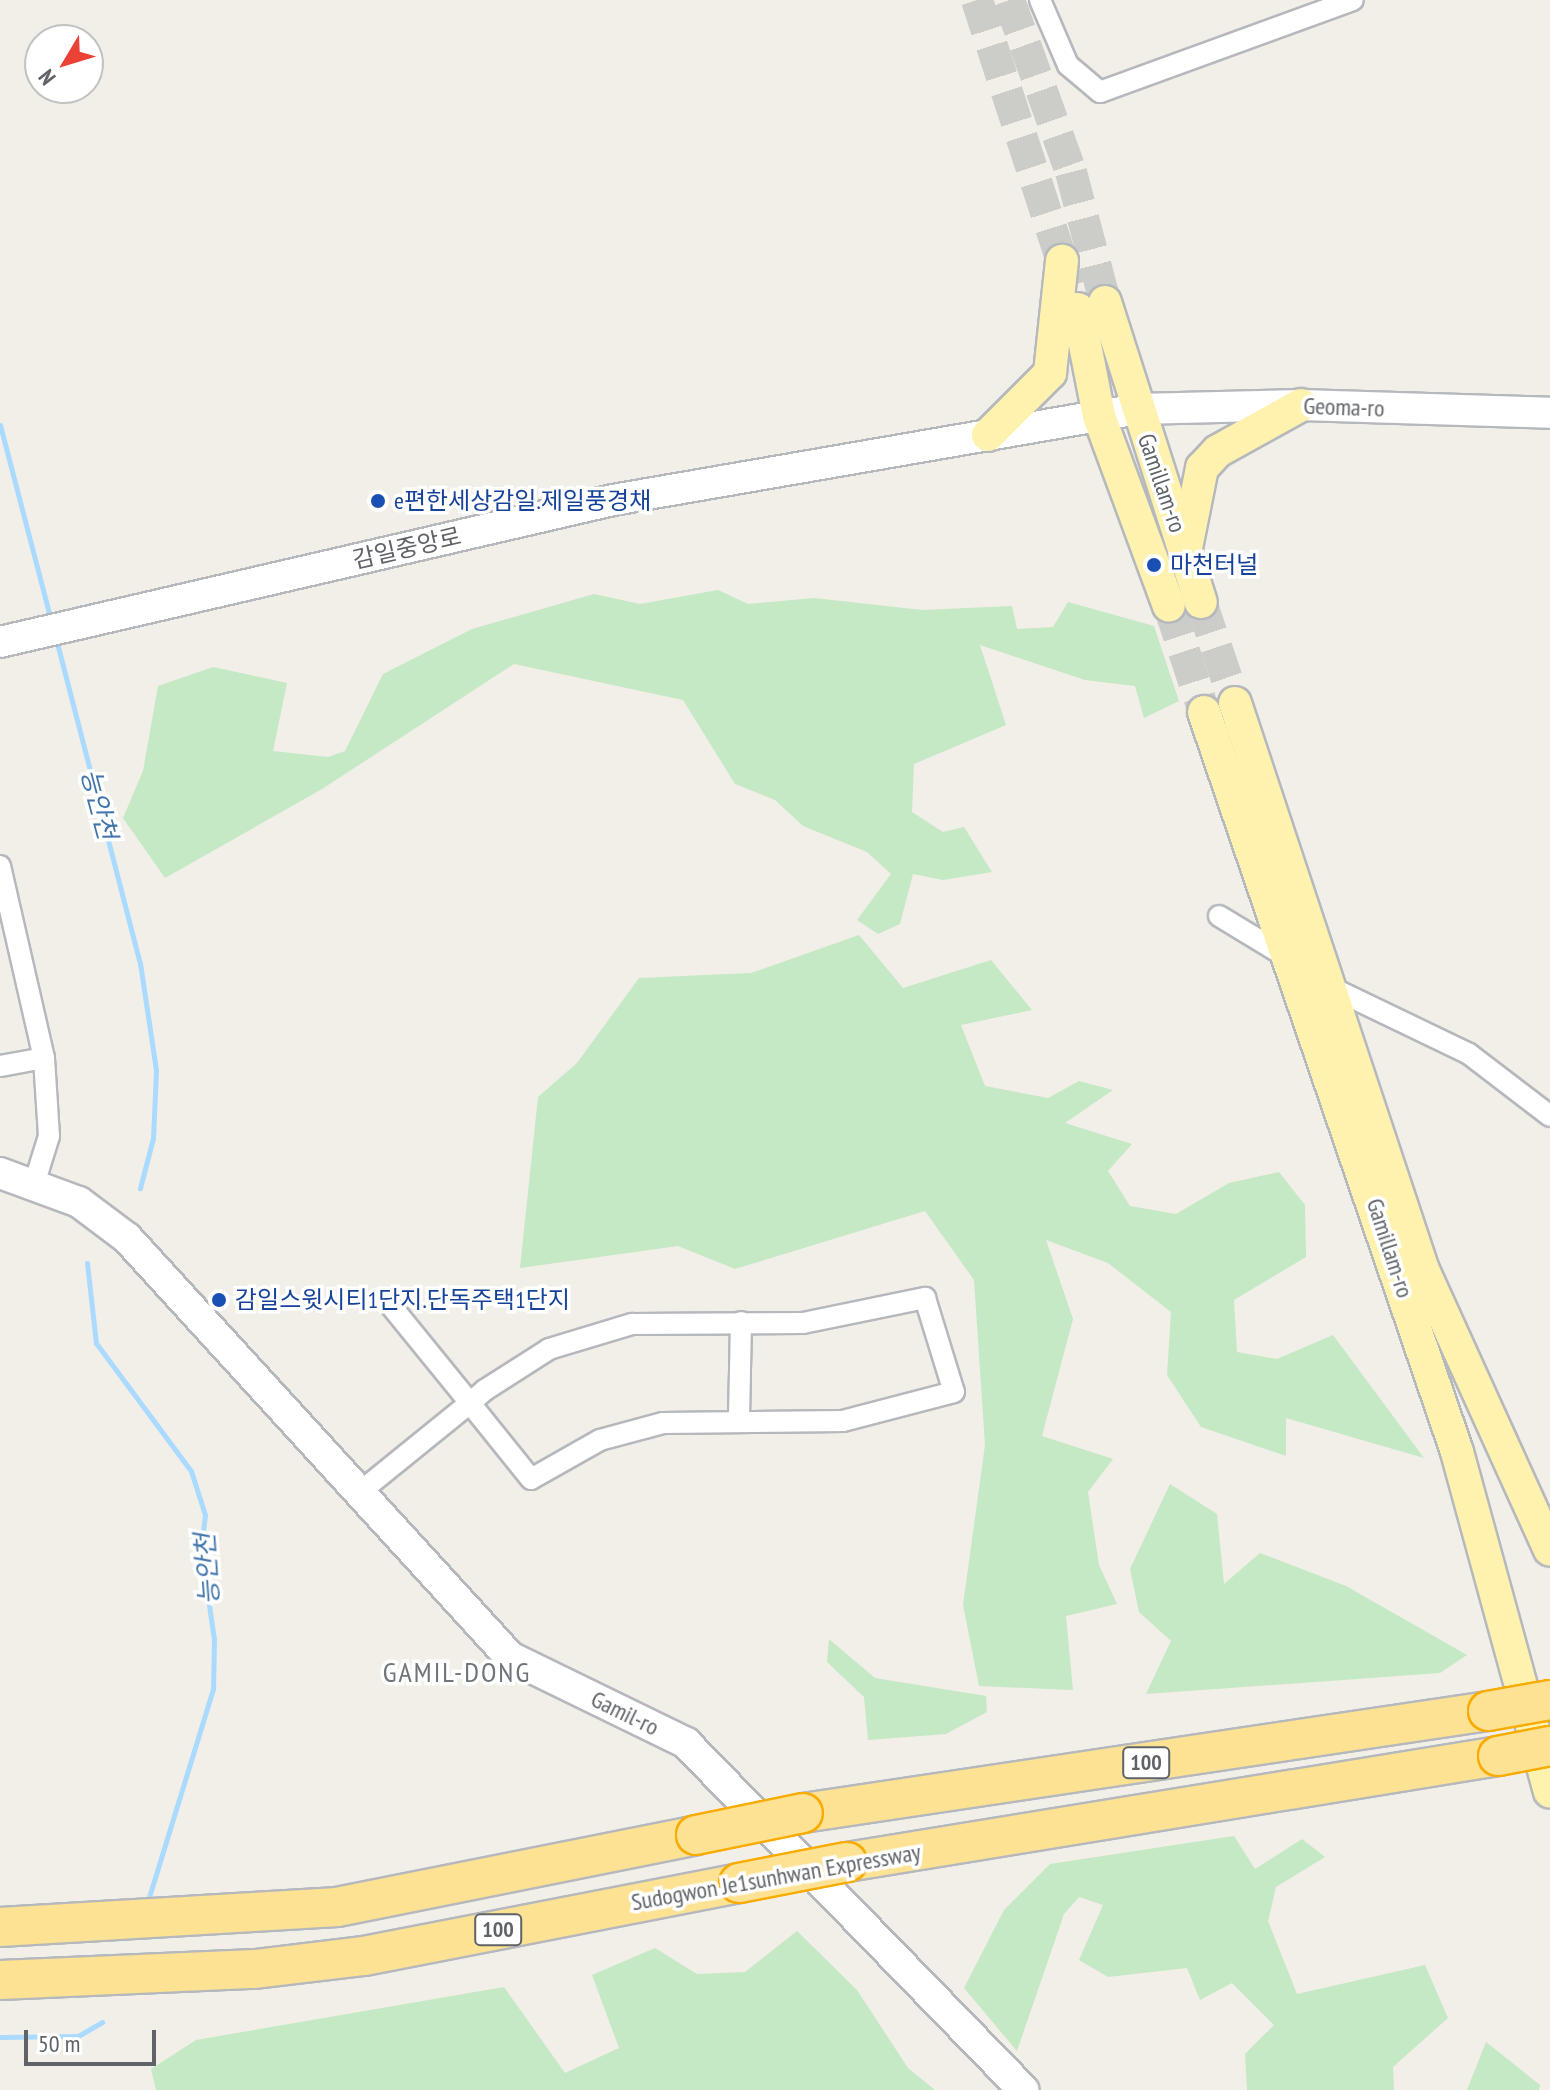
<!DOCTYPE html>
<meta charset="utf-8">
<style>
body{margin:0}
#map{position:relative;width:1550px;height:2090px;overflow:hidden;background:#f1efe8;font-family:"PT Sans Narrow","Noto Sans KR",sans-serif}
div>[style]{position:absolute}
.green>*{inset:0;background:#c5e8c5}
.stream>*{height:5px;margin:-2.5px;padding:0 2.5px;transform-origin:2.5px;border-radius:2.5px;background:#aadaff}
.primary-tunnel>*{height:32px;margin-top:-16px;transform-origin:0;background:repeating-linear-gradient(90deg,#ccccc8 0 32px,transparent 0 48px)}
.roads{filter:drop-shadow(2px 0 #b5b8bc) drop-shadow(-2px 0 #b5b8bc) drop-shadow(0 2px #b5b8bc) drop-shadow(0 -2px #b5b8bc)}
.street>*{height:20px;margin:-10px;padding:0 10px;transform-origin:10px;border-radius:10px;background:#fff}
.secondary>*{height:30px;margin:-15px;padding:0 15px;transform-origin:15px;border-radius:15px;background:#fff}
.primary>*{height:32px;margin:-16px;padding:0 16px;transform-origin:16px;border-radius:16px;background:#fff2af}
.highway>*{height:38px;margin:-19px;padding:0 19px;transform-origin:19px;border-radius:19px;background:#fde293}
.bridges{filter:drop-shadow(2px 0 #f9ab00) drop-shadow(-2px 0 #f9ab00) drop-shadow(0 2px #f9ab00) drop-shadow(0 -2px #f9ab00)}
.highway-bridge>*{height:38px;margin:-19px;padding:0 19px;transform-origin:19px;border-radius:19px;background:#fde293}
.dots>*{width:22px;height:22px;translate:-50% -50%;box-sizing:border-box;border:4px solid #fff;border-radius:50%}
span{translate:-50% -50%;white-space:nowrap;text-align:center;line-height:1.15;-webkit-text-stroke:7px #fff;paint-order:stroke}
.shield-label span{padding:2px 6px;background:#fff;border:2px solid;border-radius:6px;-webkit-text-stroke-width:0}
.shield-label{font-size:22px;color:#5f6368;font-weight:700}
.street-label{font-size:24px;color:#5f6368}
.transit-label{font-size:24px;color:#164399}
.left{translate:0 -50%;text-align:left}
.water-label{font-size:26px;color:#4174aa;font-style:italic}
.quarter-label{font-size:28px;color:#70757a;letter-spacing:2px}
.north{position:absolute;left:24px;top:24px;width:80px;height:80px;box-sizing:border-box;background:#fff;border:2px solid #bfc1c3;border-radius:50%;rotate:232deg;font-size:22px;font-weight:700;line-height:32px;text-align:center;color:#5f6368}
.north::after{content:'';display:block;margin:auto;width:28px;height:36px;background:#ea4335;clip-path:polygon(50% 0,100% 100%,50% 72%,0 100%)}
.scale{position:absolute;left:24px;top:2030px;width:132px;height:36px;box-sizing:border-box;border:4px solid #5f6368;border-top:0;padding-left:10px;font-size:24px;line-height:28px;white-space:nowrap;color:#5f6368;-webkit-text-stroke:6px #fff;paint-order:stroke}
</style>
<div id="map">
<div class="green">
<i style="clip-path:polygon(718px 590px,748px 604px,814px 598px,922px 610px,1012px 606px,1017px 629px,1053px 627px,1068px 602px,1154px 626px,1179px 701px,1144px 718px,1135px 686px,1085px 680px,980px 645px,1006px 725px,914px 764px,912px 812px,943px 832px,964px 827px,992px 872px,943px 880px,913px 874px,900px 924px,878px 934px,857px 920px,891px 874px,867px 852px,803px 826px,775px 800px,735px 784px,683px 700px,514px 664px,322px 789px,165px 878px,123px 818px,143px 771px,158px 686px,213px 667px,287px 683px,273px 751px,328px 757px,345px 751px,383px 674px,472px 629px,594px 594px,640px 604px)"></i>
<i style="clip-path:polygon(859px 935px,903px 988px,991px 960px,1032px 1010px,961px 1025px,985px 1086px,1048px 1098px,1079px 1081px,1113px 1090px,1065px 1123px,1132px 1144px,1108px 1171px,1130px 1206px,1176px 1214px,1229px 1183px,1279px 1172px,1305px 1205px,1306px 1257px,1234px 1300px,1237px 1352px,1277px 1359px,1333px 1335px,1424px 1458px,1286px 1418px,1286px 1456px,1201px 1427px,1167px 1375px,1171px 1312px,1108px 1263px,1046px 1240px,1073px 1319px,1042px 1436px,1113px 1459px,1088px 1492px,1099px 1565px,1117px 1604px,1066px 1616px,1073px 1690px,979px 1686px,963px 1605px,985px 1445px,974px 1280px,925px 1211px,735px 1269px,678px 1246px,520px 1268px,538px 1097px,577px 1063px,639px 978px,751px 973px)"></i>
<i style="clip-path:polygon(1170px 1484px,1217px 1514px,1224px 1584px,1260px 1553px,1346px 1586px,1467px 1655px,1440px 1673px,1146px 1694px,1171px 1641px,1139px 1612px,1130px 1569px)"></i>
<i style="clip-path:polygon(829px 1639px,875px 1678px,986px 1696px,987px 1712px,946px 1734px,868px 1740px,864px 1697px,827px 1662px)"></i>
<i style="clip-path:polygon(1234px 1836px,1255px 1869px,1302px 1839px,1325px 1857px,1276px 1887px,1268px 1921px,1297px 1994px,1425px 1965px,1448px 2018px,1393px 2067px,1394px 2090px,1247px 2090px,1245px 2054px,1274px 2025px,1232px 1983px,1200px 2000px,1187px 1968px,1108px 1977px,1079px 1960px,1103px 1905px,1079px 1897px,1064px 1914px,1017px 2051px,964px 1988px,1004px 1910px,1050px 1864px)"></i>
<i style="clip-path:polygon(797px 1931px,857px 1990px,908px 2068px,935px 2090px,156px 2090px,151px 2069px,196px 2040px,504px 1987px,565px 2073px,619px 2048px,592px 1975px,655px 1948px,697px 1974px,745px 1972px)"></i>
<i style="clip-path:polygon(1486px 2042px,1540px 2085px,1539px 2090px,1467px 2090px)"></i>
</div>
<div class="stream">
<i style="left:0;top:425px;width:203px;rotate:75.4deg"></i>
<i style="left:56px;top:639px;width:335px;rotate:75.5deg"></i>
<i style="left:140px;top:963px;width:108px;rotate:81.5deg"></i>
<i style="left:156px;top:1070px;width:68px;rotate:92.5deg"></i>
<i style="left:153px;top:1138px;width:52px;rotate:104.6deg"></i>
<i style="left:87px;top:1263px;width:81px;rotate:83.6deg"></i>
<i style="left:96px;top:1343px;width:159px;rotate:53.4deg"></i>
<i style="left:191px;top:1471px;width:46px;rotate:72.3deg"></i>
<i style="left:205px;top:1515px;width:35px;rotate:97deg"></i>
<i style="left:201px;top:1550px;width:90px;rotate:81.7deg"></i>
<i style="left:214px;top:1639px;width:50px;rotate:91.1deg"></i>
<i style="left:213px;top:1689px;width:221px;rotate:107.1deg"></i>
<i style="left:0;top:2037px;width:78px;rotate:-0.7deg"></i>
<i style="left:78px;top:2036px;width:28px;rotate:-30deg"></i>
</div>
<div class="primary-tunnel">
<i style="left:977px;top:0;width:301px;rotate:72deg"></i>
<i style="left:1009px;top:0;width:183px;rotate:70.2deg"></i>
<i style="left:1071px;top:172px;width:134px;rotate:75.3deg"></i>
<i style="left:1201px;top:602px;width:107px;rotate:71.4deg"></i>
<i style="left:1169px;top:606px;width:112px;rotate:71.7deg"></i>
</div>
<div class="roads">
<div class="street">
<i style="left:1040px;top:0;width:71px;rotate:66.7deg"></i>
<i style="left:1068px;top:65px;width:42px;rotate:40.2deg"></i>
<i style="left:1100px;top:92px;width:269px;rotate:-20deg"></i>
<i style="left:0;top:866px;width:197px;rotate:77.1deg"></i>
<i style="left:44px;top:1058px;width:45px;rotate:169.7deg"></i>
<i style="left:1219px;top:916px;width:83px;rotate:31.2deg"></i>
<i style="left:1330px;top:987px;width:154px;rotate:25.7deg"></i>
<i style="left:1469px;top:1054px;width:102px;rotate:37.4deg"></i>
<i style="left:35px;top:1181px;width:47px;rotate:-72.7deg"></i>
<i style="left:49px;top:1136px;width:78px;rotate:-93.7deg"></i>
<i style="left:739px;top:1418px;width:96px;rotate:-88.8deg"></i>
<i style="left:360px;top:1492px;width:141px;rotate:-39deg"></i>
<i style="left:470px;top:1403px;width:20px;rotate:-41deg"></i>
<i style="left:485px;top:1390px;width:76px;rotate:-32.6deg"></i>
<i style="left:549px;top:1349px;width:87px;rotate:-16.8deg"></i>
<i style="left:632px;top:1324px;width:171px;rotate:-0.3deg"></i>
<i style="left:803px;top:1323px;width:125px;rotate:-11.6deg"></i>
<i style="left:925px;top:1298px;width:98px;rotate:72.9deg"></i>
<i style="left:954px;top:1392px;width:115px;rotate:165.4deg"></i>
<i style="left:843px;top:1421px;width:180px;rotate:179.4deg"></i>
<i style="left:663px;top:1423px;width:65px;rotate:164.9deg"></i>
<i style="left:600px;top:1440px;width:79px;rotate:150.5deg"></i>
<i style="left:531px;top:1479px;width:97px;rotate:-128.8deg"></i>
<i style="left:470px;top:1403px;width:124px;rotate:-129.1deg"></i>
</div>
<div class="secondary">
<i style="left:0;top:642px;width:629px;rotate:-13.04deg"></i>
<i style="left:613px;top:500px;width:533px;rotate:-9.83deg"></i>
<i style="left:1138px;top:409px;width:163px;rotate:-1.4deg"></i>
<i style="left:1301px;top:405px;width:249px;rotate:1.8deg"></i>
<i style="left:0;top:1173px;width:84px;rotate:20.2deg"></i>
<i style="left:79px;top:1202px;width:60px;rotate:36.9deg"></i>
<i style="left:127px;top:1238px;width:568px;rotate:47.57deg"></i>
<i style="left:510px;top:1657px;width:196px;rotate:26deg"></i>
<i style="left:686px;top:1743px;width:484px;rotate:45.8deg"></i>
</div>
<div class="primary">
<i style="left:1105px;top:302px;width:315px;rotate:72.3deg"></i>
<i style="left:1078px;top:309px;width:109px;rotate:78.9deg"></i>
<i style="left:1099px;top:416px;width:202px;rotate:69.8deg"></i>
<i style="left:988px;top:435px;width:88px;rotate:-45deg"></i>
<i style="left:1050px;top:373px;width:113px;rotate:-83.9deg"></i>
<i style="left:1186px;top:548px;width:82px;rotate:-78.7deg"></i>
<i style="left:1202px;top:468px;width:23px;rotate:-47deg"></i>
<i style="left:1218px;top:451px;width:95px;rotate:-29deg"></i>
<i style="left:1235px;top:703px;width:597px;rotate:71.66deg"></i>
<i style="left:1423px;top:1270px;width:307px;rotate:65.6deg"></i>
<i style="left:1204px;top:712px;width:782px;rotate:71.12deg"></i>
<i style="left:1457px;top:1452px;width:352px;rotate:74.7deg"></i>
</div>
<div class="highway">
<i style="left:803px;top:1813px;width:693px;rotate:-8.47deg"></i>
<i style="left:847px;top:1862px;width:660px;rotate:-9.25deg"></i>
<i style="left:0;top:1927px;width:338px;rotate:-3.4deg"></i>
<i style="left:337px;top:1907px;width:366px;rotate:-11.3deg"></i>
<i style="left:0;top:1980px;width:255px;rotate:-2.5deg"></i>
<i style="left:255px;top:1969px;width:110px;rotate:-6.8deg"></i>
<i style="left:364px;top:1956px;width:382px;rotate:-11deg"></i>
</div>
</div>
<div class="bridges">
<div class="highway-bridge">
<i style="left:1488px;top:1711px;width:63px;rotate:-10.1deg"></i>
<i style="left:1498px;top:1756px;width:53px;rotate:-10.9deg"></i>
<i style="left:696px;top:1835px;width:109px;rotate:-11.6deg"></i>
<i style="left:739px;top:1883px;width:110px;rotate:-11deg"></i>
</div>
</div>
<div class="dots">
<i style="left:378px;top:501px;background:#1a4fb4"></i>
<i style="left:1154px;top:565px;background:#1a4fb4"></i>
<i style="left:219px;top:1300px;background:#1a4fb4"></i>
</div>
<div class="shield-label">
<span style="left:1146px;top:1763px">100</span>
<span style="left:498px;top:1930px">100</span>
</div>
<div class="street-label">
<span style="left:1344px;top:407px;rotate:2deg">Geoma-ro</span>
<span style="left:1162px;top:483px;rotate:71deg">Gamillam-ro</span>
<span style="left:407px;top:548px;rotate:-13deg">감일중앙로</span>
<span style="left:1390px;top:1248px;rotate:72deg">Gamillam-ro</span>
<span style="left:625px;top:1713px;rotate:26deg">Gamil-ro</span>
<span style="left:776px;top:1877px;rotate:-10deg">Sudogwon Je1sunhwan Expressway</span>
</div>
<div class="transit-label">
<span class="left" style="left:394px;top:501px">e편한세상감일.제일풍경채</span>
<span class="left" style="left:1170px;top:565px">마천터널</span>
<span class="left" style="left:235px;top:1300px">감일스윗시티1단지.단독주택1단지</span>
</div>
<div class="water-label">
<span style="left:99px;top:804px;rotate:75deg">능안천</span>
<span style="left:207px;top:1569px;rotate:-94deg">능안천</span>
</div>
<div class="quarter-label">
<span style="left:457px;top:1672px">GAMIL-DONG</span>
</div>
<div class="north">N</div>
<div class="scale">50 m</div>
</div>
